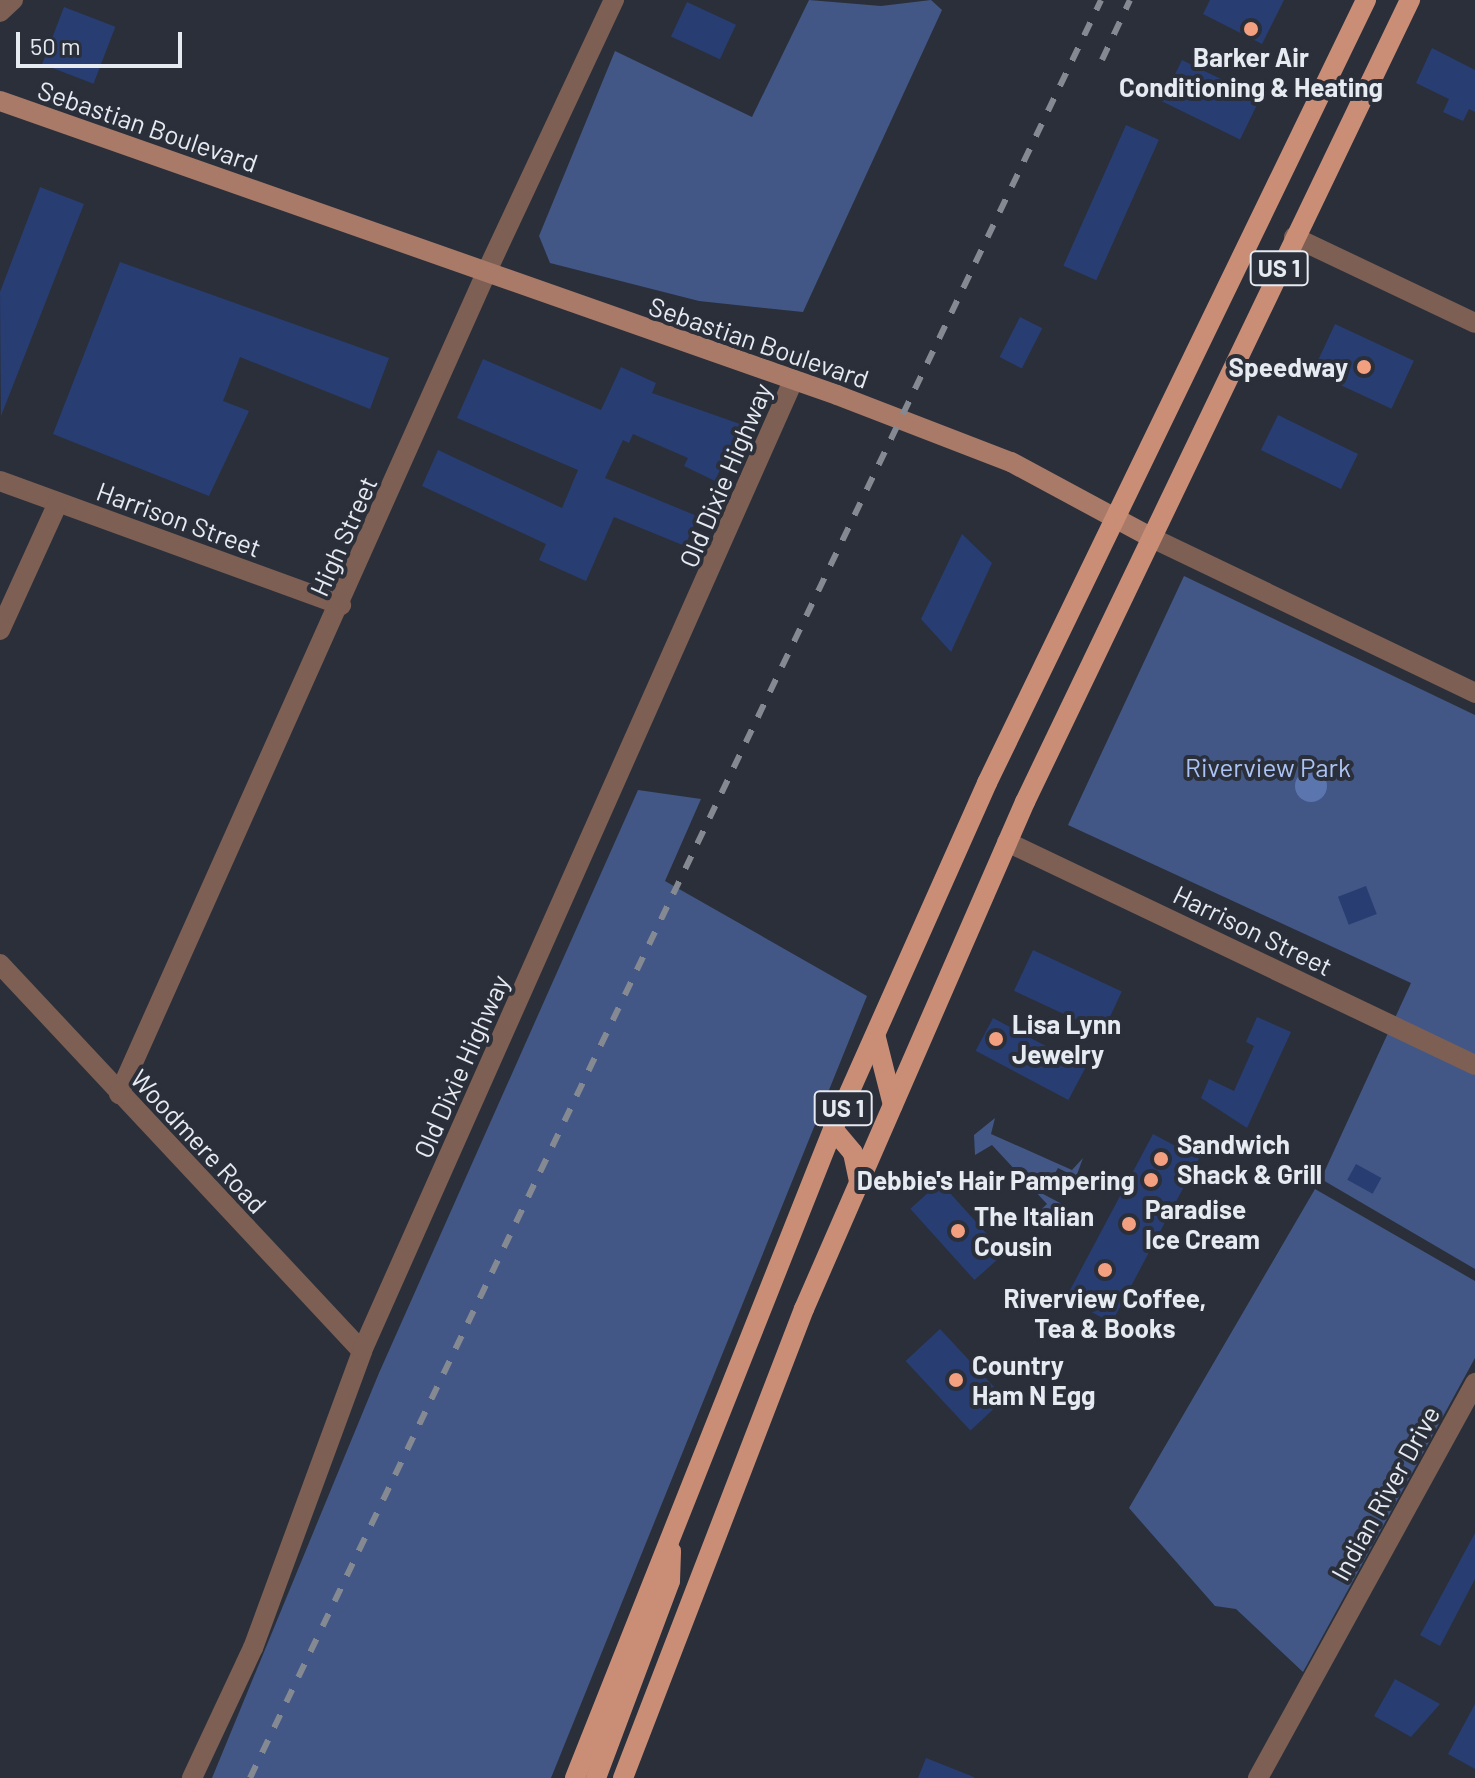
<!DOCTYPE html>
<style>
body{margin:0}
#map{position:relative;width:1475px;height:1778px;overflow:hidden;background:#2a2f3a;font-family:Barlow,sans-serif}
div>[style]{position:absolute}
.green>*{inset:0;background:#425786}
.water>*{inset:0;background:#5b75af}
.round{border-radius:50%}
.building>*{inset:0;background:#283d72;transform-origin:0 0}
.minor>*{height:20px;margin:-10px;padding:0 10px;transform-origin:10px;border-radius:10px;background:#7d5f54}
.tertiary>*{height:20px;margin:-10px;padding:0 10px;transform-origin:10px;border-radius:10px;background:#7d5f54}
.secondary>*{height:20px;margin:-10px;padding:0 10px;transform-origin:10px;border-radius:10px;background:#a97a68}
.primary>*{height:20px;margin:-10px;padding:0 10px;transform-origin:10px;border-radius:10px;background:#ca8e77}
.rail>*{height:6px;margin-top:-3px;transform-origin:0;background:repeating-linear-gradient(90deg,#858992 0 14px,transparent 0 28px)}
.dots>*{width:22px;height:22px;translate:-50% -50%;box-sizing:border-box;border:4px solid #2a2f3a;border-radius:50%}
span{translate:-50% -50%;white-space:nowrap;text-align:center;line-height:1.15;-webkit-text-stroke:8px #2a2f3a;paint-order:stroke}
.shield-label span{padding:2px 6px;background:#2a2f3a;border:2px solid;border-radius:6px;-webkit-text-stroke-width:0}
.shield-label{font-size:24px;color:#e6eaf1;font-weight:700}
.poi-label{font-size:26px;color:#e6eaf1;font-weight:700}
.right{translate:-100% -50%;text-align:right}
.left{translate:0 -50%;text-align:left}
.street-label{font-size:26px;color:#e6eaf1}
.park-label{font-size:26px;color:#acc3f5}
.scale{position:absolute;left:16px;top:32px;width:166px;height:36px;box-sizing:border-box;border:4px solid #e6eaf1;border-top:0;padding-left:10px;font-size:24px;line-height:28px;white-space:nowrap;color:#e6eaf1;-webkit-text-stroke:6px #2a2f3a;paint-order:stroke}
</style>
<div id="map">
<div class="green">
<i style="clip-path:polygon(809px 0,881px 6px,931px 0,942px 10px,803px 312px,699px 301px,550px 263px,539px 236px,615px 51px,752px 117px)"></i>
<i style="clip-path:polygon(1184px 576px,1475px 715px,1475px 1269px,1321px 1179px,1411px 983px,1068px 825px)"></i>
<i style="clip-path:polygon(638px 790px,701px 799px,665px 881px,867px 996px,551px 1778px,212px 1778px,379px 1373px)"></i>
<i style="clip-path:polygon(995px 1118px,991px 1134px,1072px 1170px,1083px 1158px,1076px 1177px,1058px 1168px,1043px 1194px,1062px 1204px,1050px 1228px,1033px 1217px,1047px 1204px,992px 1145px,975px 1155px,974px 1135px)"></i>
<i style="clip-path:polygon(1315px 1189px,1475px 1281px,1475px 1358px,1303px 1672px,1236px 1609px,1215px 1606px,1129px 1508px)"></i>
</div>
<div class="water">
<i class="round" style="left:1295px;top:770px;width:32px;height:32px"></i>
</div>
<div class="building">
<i style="clip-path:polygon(1210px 0,1284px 0,1262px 44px,1203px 14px)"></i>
<i style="left:687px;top:2px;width:54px;height:38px;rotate:25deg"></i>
<i style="left:64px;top:7px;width:55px;height:61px;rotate:21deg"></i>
<i style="clip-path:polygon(1432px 48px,1475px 70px,1475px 112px,1469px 109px,1463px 121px,1443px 112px,1449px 99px,1416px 83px)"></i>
<i style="left:1182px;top:60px;width:87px;height:46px;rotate:26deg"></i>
<i style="left:1126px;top:125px;width:36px;height:154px;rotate:24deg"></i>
<i style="clip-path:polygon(40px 187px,84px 204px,1px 416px,0 292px)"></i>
<i style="clip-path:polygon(120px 262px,389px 358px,370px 409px,240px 357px,223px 401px,249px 411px,209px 496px,53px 434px)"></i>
<i style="left:1020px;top:317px;width:25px;height:45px;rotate:27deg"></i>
<i style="left:1335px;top:324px;width:87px;height:53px;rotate:25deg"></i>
<i style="clip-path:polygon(483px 359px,601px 410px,621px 367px,656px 383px,652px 393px,740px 424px,715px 481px,684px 466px,688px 458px,633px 434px,629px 443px,623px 440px,605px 478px,697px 516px,685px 546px,614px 517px,586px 581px,539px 560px,546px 544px,422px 486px,438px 450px,562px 508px,578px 470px,457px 418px)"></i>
<i style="left:1278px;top:415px;width:89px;height:39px;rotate:26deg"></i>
<i style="clip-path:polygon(962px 534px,992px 563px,951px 652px,921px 619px)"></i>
<i style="left:1366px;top:886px;width:30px;height:30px;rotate:69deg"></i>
<i style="left:1033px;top:950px;width:98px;height:45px;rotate:25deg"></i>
<i style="clip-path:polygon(1257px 1017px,1291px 1032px,1247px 1128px,1201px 1098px,1209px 1079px,1234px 1091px,1254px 1046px,1246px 1042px)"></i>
<i style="left:993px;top:1018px;width:105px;height:37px;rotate:28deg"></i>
<i style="left:1153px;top:1134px;width:52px;height:186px;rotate:28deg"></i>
<i style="left:1356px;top:1164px;width:29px;height:18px;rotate:29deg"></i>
<i style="left:940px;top:1182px;width:96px;height:40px;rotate:48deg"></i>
<i style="left:940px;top:1329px;width:95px;height:47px;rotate:47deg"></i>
<i style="clip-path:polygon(1475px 1533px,1475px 1579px,1440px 1646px,1420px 1635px)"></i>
<i style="clip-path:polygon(1395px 1679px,1440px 1704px,1411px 1737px,1374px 1716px)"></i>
<i style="clip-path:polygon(1475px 1704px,1475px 1769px,1448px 1754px)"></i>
<i style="clip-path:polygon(926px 1758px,974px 1777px,974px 1778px,918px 1778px)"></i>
</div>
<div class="minor">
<i style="left:0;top:12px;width:18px;rotate:-43deg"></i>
<i style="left:1294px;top:237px;width:200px;rotate:25.4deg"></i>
<i style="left:0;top:481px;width:363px;rotate:20deg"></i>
<i style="left:0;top:630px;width:140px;rotate:-65.5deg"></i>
<i style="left:1007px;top:842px;width:518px;rotate:25.48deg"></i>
<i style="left:0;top:964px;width:530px;rotate:46.91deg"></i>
<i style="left:119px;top:1094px;width:899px;rotate:-65.91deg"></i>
<i style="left:192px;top:1778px;width:144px;rotate:-64.9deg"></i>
<i style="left:253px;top:1648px;width:316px;rotate:-69.8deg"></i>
<i style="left:362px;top:1351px;width:1061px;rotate:-66.04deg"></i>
</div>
<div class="tertiary">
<i style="left:486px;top:273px;width:302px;rotate:-64.9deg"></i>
<i style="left:1150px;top:537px;width:361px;rotate:25.6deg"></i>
<i style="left:1258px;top:1778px;width:451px;rotate:-61.2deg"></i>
</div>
<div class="secondary">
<i style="left:0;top:101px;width:887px;rotate:19.35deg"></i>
<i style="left:837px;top:395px;width:186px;rotate:21.1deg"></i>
<i style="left:1011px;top:462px;width:158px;rotate:28.3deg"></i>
</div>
<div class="primary">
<i style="left:876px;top:1038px;width:69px;rotate:75.8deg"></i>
<i style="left:833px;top:1129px;width:31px;rotate:50deg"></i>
<i style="left:853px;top:1153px;width:30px;rotate:78deg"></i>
<i style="left:575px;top:1778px;width:698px;rotate:-68.32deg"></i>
<i style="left:833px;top:1129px;width:379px;rotate:-66deg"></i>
<i style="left:987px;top:783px;width:870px;rotate:-64.17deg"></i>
<i style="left:596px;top:1778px;width:210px;rotate:-69.4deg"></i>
<i style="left:670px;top:1581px;width:30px;rotate:-88deg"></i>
<i style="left:623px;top:1778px;width:503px;rotate:-68.9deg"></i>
<i style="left:804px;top:1309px;width:553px;rotate:-66.45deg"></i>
<i style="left:1025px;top:802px;width:890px;rotate:-64.36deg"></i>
</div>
<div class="rail">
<i style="left:1102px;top:60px;width:66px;rotate:-65deg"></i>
<i style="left:250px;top:1778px;width:1971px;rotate:-64.42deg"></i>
</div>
<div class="dots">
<i style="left:1251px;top:29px;background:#f2a080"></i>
<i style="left:1364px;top:367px;background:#f2a080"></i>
<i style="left:996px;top:1039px;background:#f2a080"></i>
<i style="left:1161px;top:1159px;background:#f2a080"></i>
<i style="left:1151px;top:1180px;background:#f2a080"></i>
<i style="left:1129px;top:1224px;background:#f2a080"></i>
<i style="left:958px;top:1231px;background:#f2a080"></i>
<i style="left:1105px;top:1270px;background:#f2a080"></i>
<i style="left:956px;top:1380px;background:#f2a080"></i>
</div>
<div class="shield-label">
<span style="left:1279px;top:268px">US 1</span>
<span style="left:843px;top:1108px">US 1</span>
</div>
<div class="poi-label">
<span style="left:1251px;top:72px">Barker Air<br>Conditioning &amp; Heating</span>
<span class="right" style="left:1348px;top:367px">Speedway</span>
<span class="left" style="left:1012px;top:1039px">Lisa Lynn<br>Jewelry</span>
<span class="left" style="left:1177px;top:1159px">Sandwich<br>Shack &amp; Grill</span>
<span class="right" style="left:1135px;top:1180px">Debbie's Hair Pampering</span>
<span class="left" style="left:1145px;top:1224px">Paradise<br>Ice Cream</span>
<span class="left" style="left:974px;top:1231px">The Italian<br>Cousin</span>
<span style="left:1105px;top:1313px">Riverview Coffee,<br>Tea &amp; Books</span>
<span class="left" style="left:972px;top:1380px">Country<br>Ham N Egg</span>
</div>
<div class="street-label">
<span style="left:148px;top:126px;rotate:19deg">Sebastian Boulevard</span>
<span style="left:759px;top:342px;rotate:19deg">Sebastian Boulevard</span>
<span style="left:725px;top:475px;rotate:-67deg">Old Dixie Highway</span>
<span style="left:179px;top:519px;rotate:20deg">Harrison Street</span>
<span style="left:343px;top:536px;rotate:-66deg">High Street</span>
<span style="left:1253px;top:930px;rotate:26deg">Harrison Street</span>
<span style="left:461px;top:1066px;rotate:-66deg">Old Dixie Highway</span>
<span style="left:199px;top:1141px;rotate:47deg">Woodmere Road</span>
<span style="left:1385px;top:1493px;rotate:-61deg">Indian River Drive</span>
</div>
<div class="park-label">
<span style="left:1268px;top:767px">Riverview Park</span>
</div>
<div class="scale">50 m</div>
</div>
